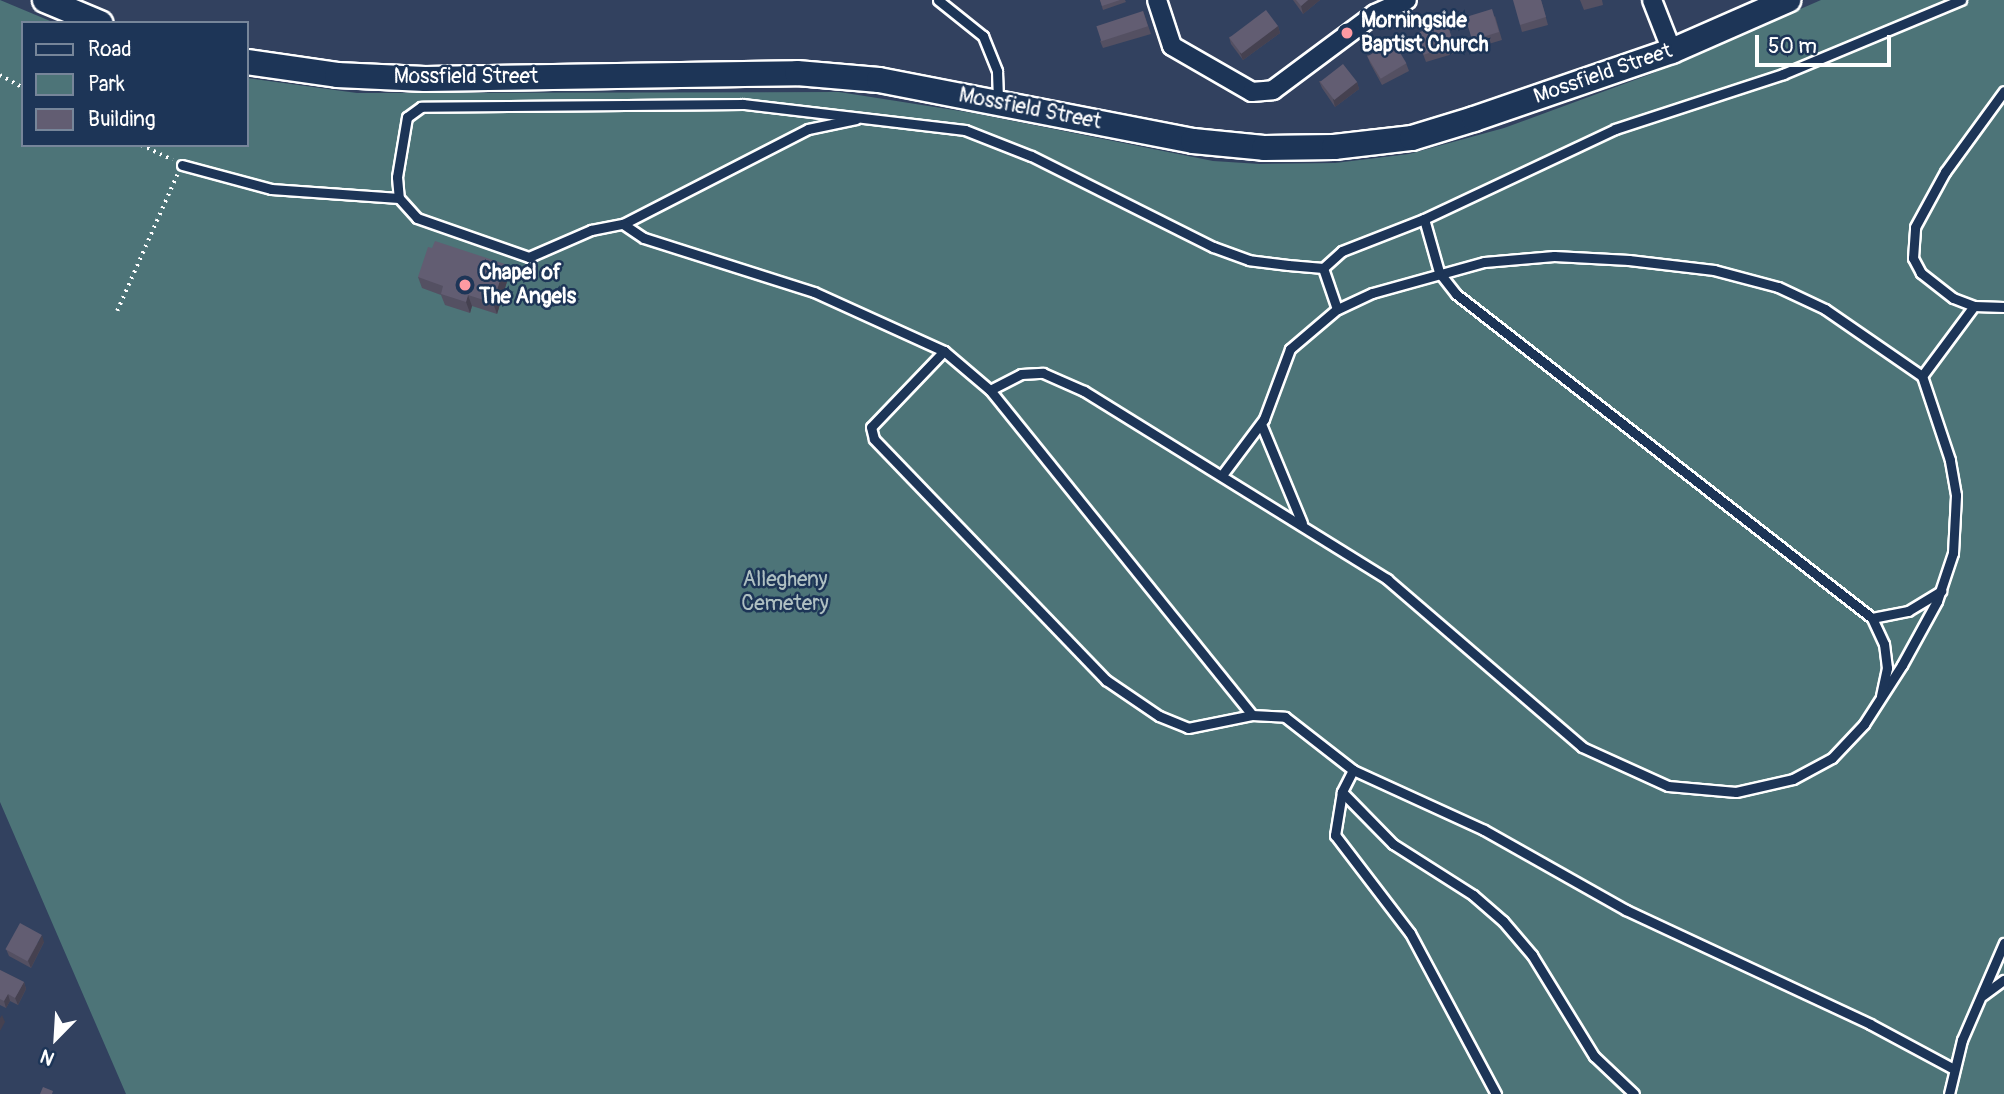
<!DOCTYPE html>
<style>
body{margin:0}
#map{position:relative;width:2004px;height:1094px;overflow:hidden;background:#32415f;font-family:Pangolin,sans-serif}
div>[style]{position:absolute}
.green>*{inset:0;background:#4d7478}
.path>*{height:3.5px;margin-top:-1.75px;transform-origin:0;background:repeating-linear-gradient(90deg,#fff 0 2px,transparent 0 7px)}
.roads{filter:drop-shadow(2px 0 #fff) drop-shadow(-2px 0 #fff) drop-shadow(0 2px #fff) drop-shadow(0 -2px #fff)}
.lane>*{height:9px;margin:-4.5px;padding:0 4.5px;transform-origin:4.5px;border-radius:4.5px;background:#1d3557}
.street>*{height:18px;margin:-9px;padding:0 9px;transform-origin:9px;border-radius:9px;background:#1d3557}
.secondary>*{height:24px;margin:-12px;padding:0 12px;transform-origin:12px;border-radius:12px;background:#1d3557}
.wall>*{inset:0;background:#545062}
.shaded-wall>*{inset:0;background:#454150}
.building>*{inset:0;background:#625d72;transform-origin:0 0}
.dots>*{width:19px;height:19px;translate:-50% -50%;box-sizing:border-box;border:4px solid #1d3557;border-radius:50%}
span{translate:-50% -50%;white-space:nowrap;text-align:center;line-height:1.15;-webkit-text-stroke:5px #1d3557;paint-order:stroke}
.poi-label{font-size:21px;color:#fff;font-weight:700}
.left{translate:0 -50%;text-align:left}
.street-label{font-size:21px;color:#fff}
.park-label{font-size:21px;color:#afc0c2}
.legend{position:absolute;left:21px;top:21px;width:228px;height:126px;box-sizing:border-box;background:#1d3557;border:2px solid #77869a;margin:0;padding:9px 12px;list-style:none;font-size:21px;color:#fff}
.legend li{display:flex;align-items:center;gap:14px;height:35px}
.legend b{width:35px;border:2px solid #77869a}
.north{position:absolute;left:21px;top:1003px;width:70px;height:70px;-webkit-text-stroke:5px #1d3557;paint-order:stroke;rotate:204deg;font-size:19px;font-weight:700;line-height:28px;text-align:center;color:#fff}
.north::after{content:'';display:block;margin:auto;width:24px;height:32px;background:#fff;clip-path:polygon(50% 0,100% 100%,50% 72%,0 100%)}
.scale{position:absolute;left:1755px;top:35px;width:136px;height:32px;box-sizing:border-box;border:4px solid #fff;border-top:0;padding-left:9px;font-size:21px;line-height:24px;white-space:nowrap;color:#fff;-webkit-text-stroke:5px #1d3557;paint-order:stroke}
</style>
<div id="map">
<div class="green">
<i style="clip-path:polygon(0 0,55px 23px,23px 23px,23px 145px,247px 145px,247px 78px,357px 93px,839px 92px,973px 113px,1213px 161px,1260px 164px,1335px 163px,1409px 154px,1504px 128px,1651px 74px,1821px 0,2004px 0,2004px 1094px,126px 1094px,0 802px)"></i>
</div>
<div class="path">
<i style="left:0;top:75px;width:26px;rotate:29deg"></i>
<i style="left:141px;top:145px;width:35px;rotate:25deg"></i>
<i style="left:117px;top:311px;width:149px;rotate:-66.2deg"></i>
</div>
<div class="roads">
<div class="lane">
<i style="left:938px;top:0;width:58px;rotate:38.7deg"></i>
<i style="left:983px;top:36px;width:38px;rotate:68deg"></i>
<i style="left:997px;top:71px;width:31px;rotate:88deg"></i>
<i style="left:182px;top:165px;width:92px;rotate:15.1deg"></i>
<i style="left:271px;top:189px;width:128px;rotate:4deg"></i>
<i style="left:1424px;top:219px;width:211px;rotate:-25.2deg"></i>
<i style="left:1615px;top:129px;width:177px;rotate:-18.1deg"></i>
<i style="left:1783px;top:74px;width:193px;rotate:-22.6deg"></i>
<i style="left:623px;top:224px;width:208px;rotate:-27.2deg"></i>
<i style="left:808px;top:129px;width:49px;rotate:-11.8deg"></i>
<i style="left:1323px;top:268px;width:43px;rotate:71.1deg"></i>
<i style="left:1974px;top:306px;width:22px;rotate:-159deg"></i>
<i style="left:1953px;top:298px;width:41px;rotate:-142deg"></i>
<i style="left:1921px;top:273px;width:17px;rotate:-118deg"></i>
<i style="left:1913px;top:258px;width:31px;rotate:-86deg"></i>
<i style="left:1915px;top:227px;width:63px;rotate:-61.4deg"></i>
<i style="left:1945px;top:172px;width:100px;rotate:-53.9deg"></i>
<i style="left:944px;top:351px;width:105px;rotate:133.8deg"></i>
<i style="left:871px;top:427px;width:12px;rotate:76deg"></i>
<i style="left:874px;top:439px;width:335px;rotate:46.1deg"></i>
<i style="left:1106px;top:680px;width:64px;rotate:34.2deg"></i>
<i style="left:1159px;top:716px;width:31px;rotate:22deg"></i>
<i style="left:1188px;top:728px;width:65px;rotate:-11.5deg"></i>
<i style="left:1922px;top:376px;width:87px;rotate:-53.4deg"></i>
<i style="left:1974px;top:306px;width:30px;rotate:2deg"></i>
<i style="left:990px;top:390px;width:35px;rotate:-27deg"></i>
<i style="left:1021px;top:374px;width:22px;rotate:-3deg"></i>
<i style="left:1043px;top:373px;width:45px;rotate:23.7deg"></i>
<i style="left:1084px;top:391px;width:357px;rotate:31.8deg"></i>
<i style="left:1387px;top:579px;width:257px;rotate:40.7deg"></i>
<i style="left:1582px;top:747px;width:94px;rotate:24.4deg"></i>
<i style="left:1668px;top:786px;width:68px;rotate:5deg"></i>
<i style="left:1736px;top:792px;width:58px;rotate:-12.8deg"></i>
<i style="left:1793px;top:779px;width:44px;rotate:-28.3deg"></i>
<i style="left:1832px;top:758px;width:47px;rotate:-46.7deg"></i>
<i style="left:1864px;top:724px;width:70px;rotate:-57.2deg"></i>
<i style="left:1902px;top:665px;width:73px;rotate:-61.3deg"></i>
<i style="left:1937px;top:601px;width:51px;rotate:-71.6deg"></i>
<i style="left:1953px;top:553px;width:58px;rotate:-87deg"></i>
<i style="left:1956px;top:495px;width:36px;rotate:-100deg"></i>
<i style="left:1950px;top:460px;width:89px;rotate:-108.4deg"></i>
<i style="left:1922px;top:376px;width:118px;rotate:-145.4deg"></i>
<i style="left:1825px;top:309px;width:52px;rotate:-154.9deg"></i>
<i style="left:1778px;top:287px;width:66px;rotate:-165.1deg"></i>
<i style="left:1714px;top:270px;width:86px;rotate:-173.3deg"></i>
<i style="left:1629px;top:260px;width:75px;rotate:-176.9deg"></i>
<i style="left:1554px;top:256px;width:70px;rotate:175.1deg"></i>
<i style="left:1484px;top:262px;width:116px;rotate:164.5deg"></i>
<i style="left:1372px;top:293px;width:38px;rotate:155deg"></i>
<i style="left:1337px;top:309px;width:62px;rotate:139.6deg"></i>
<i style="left:1290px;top:349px;width:75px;rotate:110.4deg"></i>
<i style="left:1264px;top:419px;width:70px;rotate:126.9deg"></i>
<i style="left:1261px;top:424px;width:107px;rotate:67.5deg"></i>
<i style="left:1872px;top:618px;width:37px;rotate:-11deg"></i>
<i style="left:1908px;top:611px;width:39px;rotate:-31deg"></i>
<i style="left:1881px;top:696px;width:29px;rotate:-78deg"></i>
<i style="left:1887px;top:668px;width:24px;rotate:-97deg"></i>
<i style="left:1884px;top:644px;width:29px;rotate:-115deg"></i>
<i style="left:1872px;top:618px;width:527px;rotate:-142.09deg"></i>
<i style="left:1456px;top:294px;width:28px;rotate:-128deg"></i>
<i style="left:1439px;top:272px;width:55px;rotate:-105.8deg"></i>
<i style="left:1424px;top:219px;width:88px;rotate:158.7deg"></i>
<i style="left:1342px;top:251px;width:25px;rotate:138deg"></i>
<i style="left:1323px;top:268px;width:35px;rotate:-175deg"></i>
<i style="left:1288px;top:265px;width:39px;rotate:-173deg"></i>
<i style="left:1249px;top:260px;width:38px;rotate:-160deg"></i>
<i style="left:1213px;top:247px;width:203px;rotate:-153.4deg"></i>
<i style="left:1031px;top:156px;width:71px;rotate:-158.5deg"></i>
<i style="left:965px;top:130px;width:224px;rotate:-173.3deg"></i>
<i style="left:743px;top:104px;width:322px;rotate:179.5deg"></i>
<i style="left:421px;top:107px;width:17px;rotate:144deg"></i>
<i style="left:407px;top:117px;width:61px;rotate:99.5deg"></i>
<i style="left:397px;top:177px;width:21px;rotate:85deg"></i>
<i style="left:399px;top:198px;width:27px;rotate:48deg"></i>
<i style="left:417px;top:218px;width:119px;rotate:19.2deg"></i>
<i style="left:529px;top:257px;width:68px;rotate:-23.5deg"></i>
<i style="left:591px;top:230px;width:33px;rotate:-11deg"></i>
<i style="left:623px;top:224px;width:25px;rotate:34deg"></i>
<i style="left:644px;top:238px;width:178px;rotate:17.6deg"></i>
<i style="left:814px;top:292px;width:143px;rotate:24.4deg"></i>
<i style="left:944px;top:351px;width:60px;rotate:40.3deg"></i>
<i style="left:990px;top:390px;width:417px;rotate:51.1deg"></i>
<i style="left:1252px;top:715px;width:33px;rotate:3deg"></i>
<i style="left:1285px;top:717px;width:86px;rotate:37.9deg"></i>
<i style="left:1353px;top:770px;width:144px;rotate:24.6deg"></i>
<i style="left:1484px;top:830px;width:163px;rotate:29.4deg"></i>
<i style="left:1626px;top:910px;width:269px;rotate:25deg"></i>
<i style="left:1870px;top:1024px;width:93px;rotate:28.2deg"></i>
<i style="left:1353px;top:770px;width:25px;rotate:117deg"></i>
<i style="left:1342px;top:792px;width:44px;rotate:99.2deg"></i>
<i style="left:1335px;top:835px;width:123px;rotate:52.6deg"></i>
<i style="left:1410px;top:933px;width:183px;rotate:61.9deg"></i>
<i style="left:1342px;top:792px;width:73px;rotate:45.6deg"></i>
<i style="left:1393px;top:844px;width:95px;rotate:32.5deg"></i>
<i style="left:1473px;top:895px;width:40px;rotate:41deg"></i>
<i style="left:1503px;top:921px;width:45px;rotate:49.5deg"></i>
<i style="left:1532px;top:955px;width:119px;rotate:58.5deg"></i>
<i style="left:1594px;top:1056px;width:55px;rotate:43.5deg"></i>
<i style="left:1983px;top:995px;width:26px;rotate:-36deg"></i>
<i style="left:1949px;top:1094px;width:56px;rotate:-76.5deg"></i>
<i style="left:1962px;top:1040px;width:106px;rotate:-66.6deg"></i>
</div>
<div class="street">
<i style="left:1157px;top:0;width:48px;rotate:71.9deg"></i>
<i style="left:1172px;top:46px;width:92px;rotate:29.9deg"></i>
<i style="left:1252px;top:92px;width:21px;rotate:-5deg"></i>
<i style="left:1273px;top:90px;width:127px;rotate:-36.7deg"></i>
<i style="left:1375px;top:14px;width:35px;rotate:-24deg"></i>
<i style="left:1652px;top:0;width:55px;rotate:68.6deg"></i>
</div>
<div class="secondary">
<i style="left:45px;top:0;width:60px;rotate:22.7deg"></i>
<i style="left:247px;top:62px;width:91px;rotate:8.2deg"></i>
<i style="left:337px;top:75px;width:88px;rotate:2.6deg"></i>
<i style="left:425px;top:79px;width:372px;rotate:-0.9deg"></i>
<i style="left:797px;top:73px;width:82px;rotate:4.9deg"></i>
<i style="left:879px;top:80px;width:320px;rotate:11deg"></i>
<i style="left:1193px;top:141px;width:71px;rotate:5.6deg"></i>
<i style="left:1264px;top:148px;width:70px;rotate:-0.8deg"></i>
<i style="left:1334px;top:147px;width:79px;rotate:-6.6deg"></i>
<i style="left:1412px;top:138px;width:65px;rotate:-17deg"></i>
<i style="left:1474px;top:119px;width:209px;rotate:-19deg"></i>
<i style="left:1672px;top:51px;width:127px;rotate:-23.7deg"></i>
</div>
</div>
<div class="wall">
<i style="clip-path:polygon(1100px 0,1125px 0,1126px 2px,1103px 10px)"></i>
<i style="clip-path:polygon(1293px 0,1320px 0,1303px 14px)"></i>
<i style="clip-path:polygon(1541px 0,1548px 25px,1522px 32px,1520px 25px)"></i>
<i style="clip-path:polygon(1580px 0,1602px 0,1603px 5px,1584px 10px)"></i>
<i style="clip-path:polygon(1143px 11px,1151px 34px,1103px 48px,1100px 41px)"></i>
<i style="clip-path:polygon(1495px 16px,1502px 40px,1475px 48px,1472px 40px)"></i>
<i style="clip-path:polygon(1447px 23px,1456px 53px,1426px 62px,1423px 54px)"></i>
<i style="clip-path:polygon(1278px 26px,1280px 33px,1243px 60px,1231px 44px,1229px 37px)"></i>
<i style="clip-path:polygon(1367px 55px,1406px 63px,1409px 71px,1382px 85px,1370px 63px)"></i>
<i style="clip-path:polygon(1319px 81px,1357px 82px,1359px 89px,1335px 107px,1322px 88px)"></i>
<i style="clip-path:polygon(509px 275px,497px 314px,472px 306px,470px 313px,445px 305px,441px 295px,422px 288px,418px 277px)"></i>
<i style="clip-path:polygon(44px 942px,31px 968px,9px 956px,6px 949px)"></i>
<i style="clip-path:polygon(0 970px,24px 982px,26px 989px,18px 1005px,10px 1001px,6px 1008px,0 1005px)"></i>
</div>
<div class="shaded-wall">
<i style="clip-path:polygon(1308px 0,1320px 0,1303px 14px,1301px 6px)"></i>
<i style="clip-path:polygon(1278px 26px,1280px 33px,1243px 60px,1240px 53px)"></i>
<i style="clip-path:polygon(1357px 82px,1359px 89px,1335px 107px,1333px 99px)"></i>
<i style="clip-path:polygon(505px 264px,509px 275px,497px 314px,493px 303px)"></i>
<i style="clip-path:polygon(468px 295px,472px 306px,470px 313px,466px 302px)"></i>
<i style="clip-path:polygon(42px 935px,44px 942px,31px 968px,28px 961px)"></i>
<i style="clip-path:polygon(24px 982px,26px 989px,18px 1005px,15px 998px)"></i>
<i style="clip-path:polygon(8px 994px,10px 1001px,6px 1008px,4px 1001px)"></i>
<i style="clip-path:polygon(2px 1015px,5px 1022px,0 1031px,0 1018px)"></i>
</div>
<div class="building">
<i style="clip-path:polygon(1100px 0,1120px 0,1102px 6px)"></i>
<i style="clip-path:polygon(1296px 0,1308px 0,1301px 6px)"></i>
<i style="clip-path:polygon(1513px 0,1541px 0,1546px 17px,1520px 25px)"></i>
<i style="left:1492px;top:9px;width:24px;height:28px;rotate:73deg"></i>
<i style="left:1266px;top:10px;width:20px;height:46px;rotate:53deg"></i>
<i style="left:1143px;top:11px;width:16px;height:49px;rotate:72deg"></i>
<i style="left:1447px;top:23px;width:23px;height:32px;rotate:72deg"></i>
<i style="left:1393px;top:41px;width:26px;height:30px;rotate:59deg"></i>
<i style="left:1343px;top:64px;width:23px;height:29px;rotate:52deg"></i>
<i style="clip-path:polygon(435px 241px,505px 264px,493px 303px,468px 295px,466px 302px,441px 294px,443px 286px,418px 277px,428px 247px,432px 248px)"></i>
<i style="left:20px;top:923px;width:25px;height:30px;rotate:29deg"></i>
<i style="clip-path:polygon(0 970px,24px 982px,15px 998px,8px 994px,4px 1001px,0 999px)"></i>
<i style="clip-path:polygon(43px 1087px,53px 1091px,52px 1094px,40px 1094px)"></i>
</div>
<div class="dots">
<i style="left:1347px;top:33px;background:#ff9aa2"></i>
<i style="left:465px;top:285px;background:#ff9aa2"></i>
</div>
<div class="poi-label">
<span class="left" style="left:1361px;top:33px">Morningside<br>Baptist Church</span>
<span class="left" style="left:479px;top:285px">Chapel of<br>The Angels</span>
</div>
<div class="street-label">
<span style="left:1603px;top:74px;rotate:-19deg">Mossfield Street</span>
<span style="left:466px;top:77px">Mossfield Street</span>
<span style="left:1030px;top:109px;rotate:11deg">Mossfield Street</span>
</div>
<div class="park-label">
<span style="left:785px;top:592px">Allegheny<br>Cemetery</span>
</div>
<ul class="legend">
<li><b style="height:9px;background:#1d3557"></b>Road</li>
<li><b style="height:19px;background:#4d7478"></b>Park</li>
<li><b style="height:19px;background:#625d72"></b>Building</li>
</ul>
<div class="north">N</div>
<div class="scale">50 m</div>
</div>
